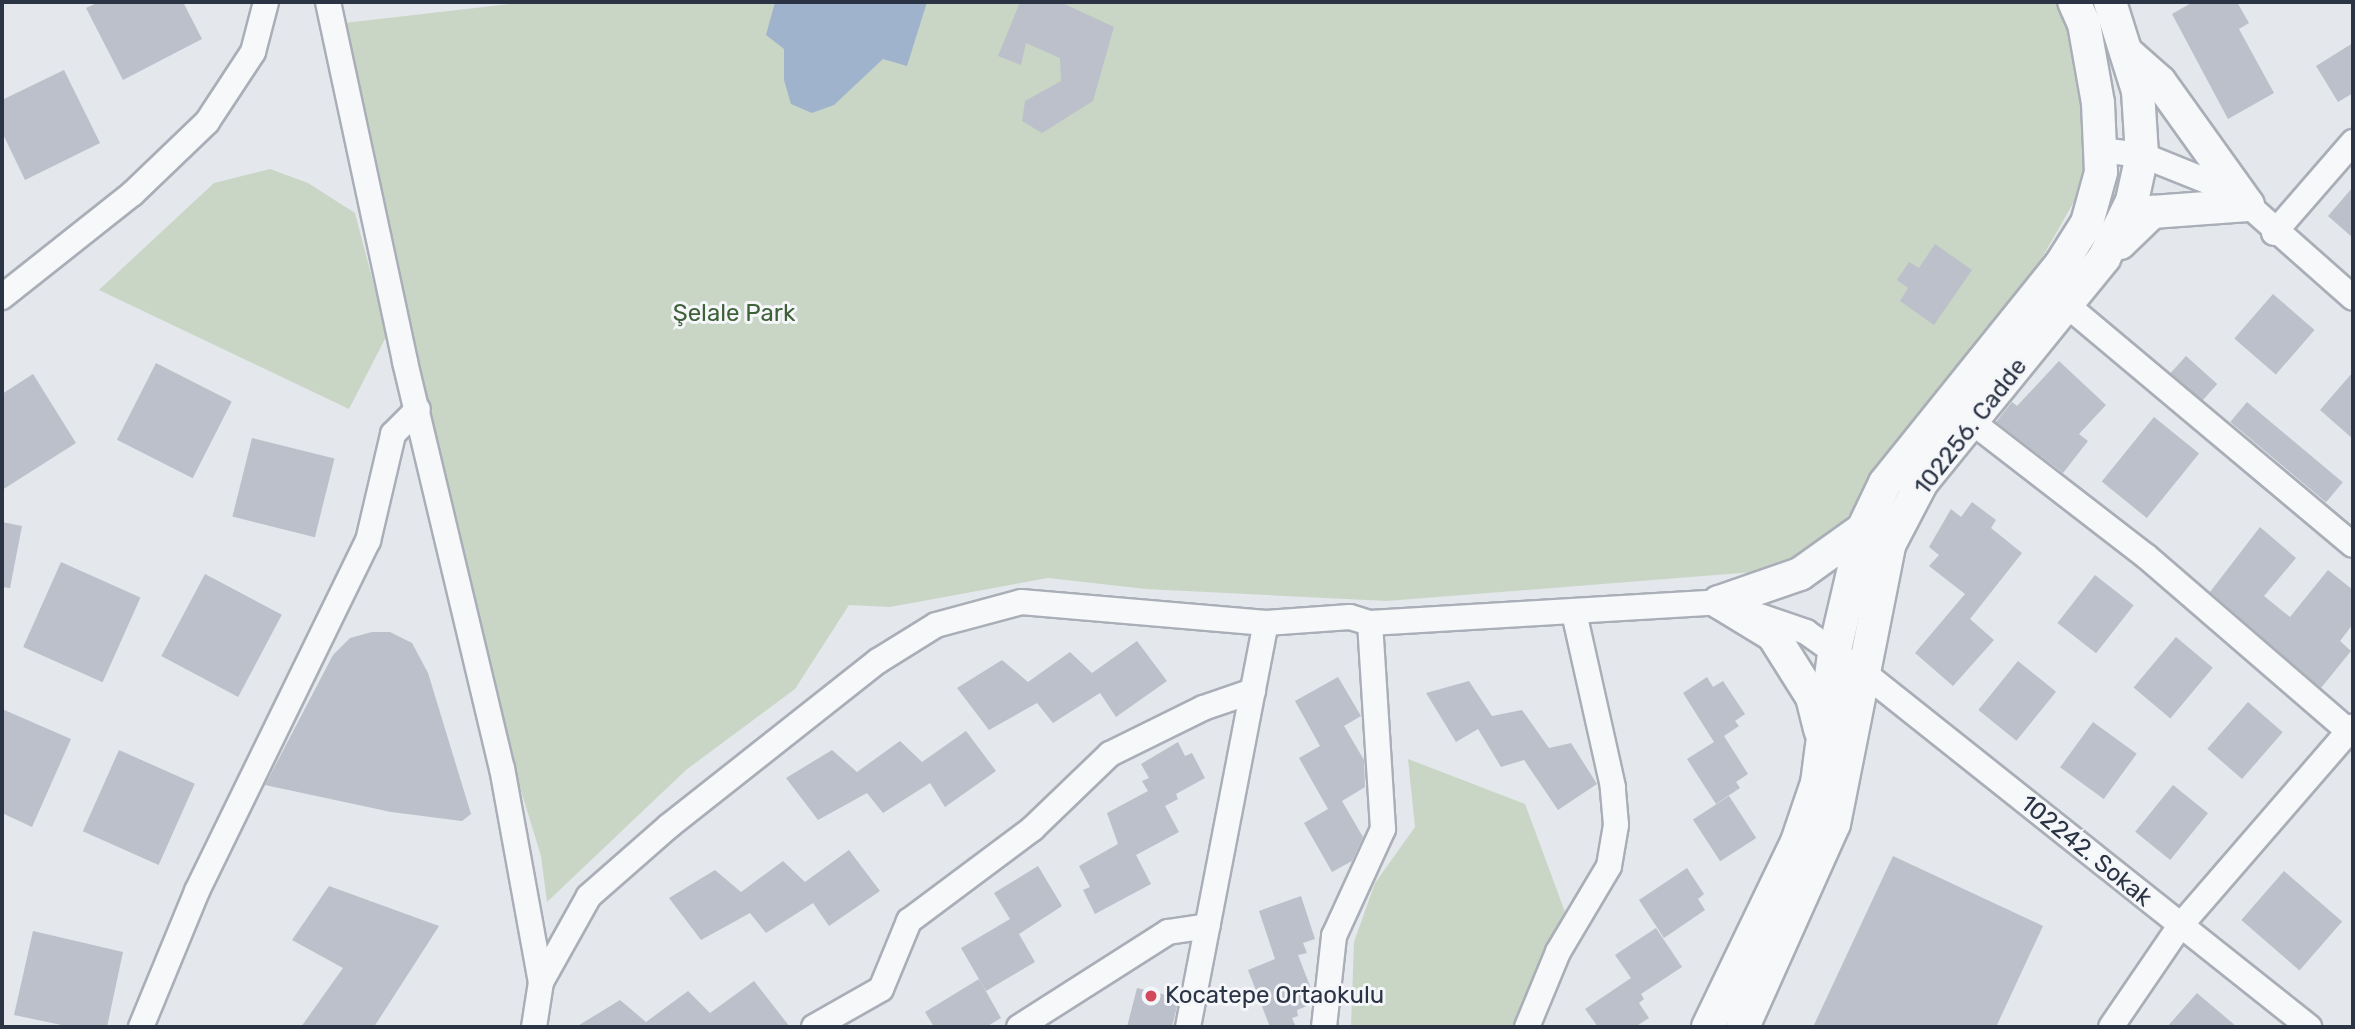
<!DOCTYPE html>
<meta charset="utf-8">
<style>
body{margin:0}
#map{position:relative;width:2355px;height:1029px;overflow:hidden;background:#e4e7ec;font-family:Rubik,sans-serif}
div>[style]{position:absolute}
.green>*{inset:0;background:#c9d6c5}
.water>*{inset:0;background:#9fb4cc}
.building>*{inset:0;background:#bbc0ca;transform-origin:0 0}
.roads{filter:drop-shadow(2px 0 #a9aeb7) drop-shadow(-2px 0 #a9aeb7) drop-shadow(0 2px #a9aeb7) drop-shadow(0 -2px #a9aeb7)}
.minor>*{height:24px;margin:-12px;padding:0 12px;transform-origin:12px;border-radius:12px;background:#f7f8fa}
.tertiary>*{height:32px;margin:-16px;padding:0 16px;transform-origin:16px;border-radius:16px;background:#f7f8fa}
.dots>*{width:19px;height:19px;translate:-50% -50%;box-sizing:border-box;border:4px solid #f4f6f9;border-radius:50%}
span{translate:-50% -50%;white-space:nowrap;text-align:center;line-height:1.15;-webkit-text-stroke:6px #f4f6f9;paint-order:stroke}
.park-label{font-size:24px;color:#3f6138}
.street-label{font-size:24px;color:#2b3445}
.poi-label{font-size:24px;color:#2b3445}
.left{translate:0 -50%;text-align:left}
.frame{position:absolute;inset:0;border:4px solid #2b3445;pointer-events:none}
</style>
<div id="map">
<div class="green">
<i style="clip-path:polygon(528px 2px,2056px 2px,2067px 27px,2091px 141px,2083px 186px,2023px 291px,1995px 323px,1835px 533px,1779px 570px,1387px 601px,1146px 589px,1048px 578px,890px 607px,849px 605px,795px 689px,686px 770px,547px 902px,541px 856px,500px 722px,344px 23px)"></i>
<i style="clip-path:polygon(270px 169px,308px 183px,355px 213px,387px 335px,349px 409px,99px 290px,214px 183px)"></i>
<i style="clip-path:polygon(1408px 759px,1525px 804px,1565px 912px,1547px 962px,1525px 996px,1519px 1027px,1351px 1027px,1354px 942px,1375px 883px,1415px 827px)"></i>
</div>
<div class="water">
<i style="clip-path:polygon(775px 2px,927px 2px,907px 66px,883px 59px,834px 105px,812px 113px,791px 104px,784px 80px,784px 49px,766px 35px)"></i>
</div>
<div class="building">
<i style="clip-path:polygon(99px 2px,183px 2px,202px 39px,123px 80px,86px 8px)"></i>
<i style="clip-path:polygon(1020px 2px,1060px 2px,1114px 27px,1093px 101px,1042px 133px,1022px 121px,1025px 101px,1061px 81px,1060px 58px,1026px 43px,1021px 65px,998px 56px)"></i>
<i style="clip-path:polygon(2193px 2px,2237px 2px,2249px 23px,2239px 29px,2274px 93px,2228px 119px,2172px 14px)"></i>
<i style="clip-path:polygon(2353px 43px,2353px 93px,2338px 102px,2316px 66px)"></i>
<i style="clip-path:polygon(64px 70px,100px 143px,25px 180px,2px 132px,2px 100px)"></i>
<i style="clip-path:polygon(2353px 187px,2353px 238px,2328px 216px)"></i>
<i style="clip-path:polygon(1935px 244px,1972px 270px,1934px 325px,1900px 301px,1908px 288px,1897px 280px,1909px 262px,1919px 268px)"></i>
<i style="left:2273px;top:294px;width:55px;height:59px;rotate:41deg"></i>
<i style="left:2186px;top:356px;width:42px;height:23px;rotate:42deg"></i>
<i style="clip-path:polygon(2059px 361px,2106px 405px,2079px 434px,2088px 441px,2063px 473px,1996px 422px,2012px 402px,2017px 406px)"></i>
<i style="left:156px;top:363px;width:85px;height:86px;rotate:27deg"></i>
<i style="clip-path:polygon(2353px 372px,2353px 439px,2320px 410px)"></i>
<i style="clip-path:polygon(33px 374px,76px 443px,2px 490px,2px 394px)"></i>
<i style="left:2247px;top:402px;width:125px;height:26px;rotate:40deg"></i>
<i style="left:2154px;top:417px;width:58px;height:83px;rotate:39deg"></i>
<i style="left:252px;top:438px;width:85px;height:81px;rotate:14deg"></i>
<i style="clip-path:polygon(1972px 502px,1996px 520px,1991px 528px,2022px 553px,1970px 619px,1994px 640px,1953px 686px,1915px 653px,1965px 594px,1929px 566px,1939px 555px,1929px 547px,1951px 509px,1961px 517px)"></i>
<i style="clip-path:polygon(2px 522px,22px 526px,10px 588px,2px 587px)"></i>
<i style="clip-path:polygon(2260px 527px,2296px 558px,2264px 596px,2290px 617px,2328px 570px,2353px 590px,2353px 624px,2340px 641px,2351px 651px,2321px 688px,2210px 592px)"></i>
<i style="left:61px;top:562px;width:87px;height:93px;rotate:24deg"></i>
<i style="left:205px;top:574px;width:87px;height:93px;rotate:28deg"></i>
<i style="left:2095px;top:575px;width:49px;height:61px;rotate:38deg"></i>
<i style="clip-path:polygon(372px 632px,390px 632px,412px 643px,428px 673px,471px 814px,462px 821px,391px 812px,265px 785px,333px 655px,350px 638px)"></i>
<i style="left:2176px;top:637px;width:48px;height:66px;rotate:40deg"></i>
<i style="clip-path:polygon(1137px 641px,1167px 681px,1116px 717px,1100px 693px,1053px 723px,1037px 703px,989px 730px,957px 688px,1002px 660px,1028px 682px,1070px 652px,1092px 673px)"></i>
<i style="left:2018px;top:661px;width:49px;height:63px;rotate:39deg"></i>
<i style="clip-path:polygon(1338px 677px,1361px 716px,1344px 726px,1364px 760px,1365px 787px,1342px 801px,1363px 837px,1352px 861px,1332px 872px,1304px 823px,1328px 809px,1299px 758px,1320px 746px,1295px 701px)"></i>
<i style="clip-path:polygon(1707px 677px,1713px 687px,1723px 681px,1745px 714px,1735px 721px,1739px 726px,1724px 736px,1748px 774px,1736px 782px,1740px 788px,1716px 804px,1687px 759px,1714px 742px,1683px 693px)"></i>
<i style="clip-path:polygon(1469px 681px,1492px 716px,1522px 710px,1549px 748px,1571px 743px,1597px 784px,1558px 810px,1524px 760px,1501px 767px,1478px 729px,1456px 742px,1426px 693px)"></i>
<i style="left:2248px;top:702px;width:46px;height:62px;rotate:41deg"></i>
<i style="clip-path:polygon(2px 709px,71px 739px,32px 827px,2px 813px)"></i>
<i style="left:2093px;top:722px;width:54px;height:56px;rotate:36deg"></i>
<i style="clip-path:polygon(966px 731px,996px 771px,945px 807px,930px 783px,883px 813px,867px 793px,818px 820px,786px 778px,832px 750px,857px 772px,900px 741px,922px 762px)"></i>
<i style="clip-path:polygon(1178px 742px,1185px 756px,1192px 753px,1205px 778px,1176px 794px,1178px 799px,1165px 806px,1179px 832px,1136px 855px,1151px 884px,1095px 914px,1083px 890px,1090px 887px,1079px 866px,1118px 844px,1107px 813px,1148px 791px,1142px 781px,1149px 778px,1141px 764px)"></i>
<i style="left:119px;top:750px;width:83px;height:89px;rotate:24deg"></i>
<i style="left:2173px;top:785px;width:45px;height:60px;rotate:39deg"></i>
<i style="left:1729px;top:796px;width:50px;height:43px;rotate:57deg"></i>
<i style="clip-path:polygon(849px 850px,880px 891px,829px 926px,813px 903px,766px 933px,750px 913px,701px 940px,669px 898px,715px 870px,741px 892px,783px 861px,805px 882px)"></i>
<i style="clip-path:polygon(1893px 856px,2043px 926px,1996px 1027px,1813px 1027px)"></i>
<i style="clip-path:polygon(1038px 866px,1062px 906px,1019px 934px,1035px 962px,986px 991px,961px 948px,1010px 919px,994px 893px)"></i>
<i style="clip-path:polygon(1687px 868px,1704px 894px,1698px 899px,1705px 910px,1664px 938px,1639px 900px)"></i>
<i style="left:2284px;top:871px;width:77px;height:65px;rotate:41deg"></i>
<i style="clip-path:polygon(329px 886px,439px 926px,374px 1027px,301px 1027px,343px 968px,292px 940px)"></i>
<i style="clip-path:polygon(1301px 896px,1315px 939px,1303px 943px,1307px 953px,1298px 955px,1313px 994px,1312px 1004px,1297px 1010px,1298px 1016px,1292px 1018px,1296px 1027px,1270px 1027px,1248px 970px,1275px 959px,1259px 911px)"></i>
<i style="clip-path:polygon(1656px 928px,1682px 967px,1641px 994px,1644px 999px,1639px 1003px,1649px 1018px,1635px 1027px,1598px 1027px,1585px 1009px,1631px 978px,1615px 955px)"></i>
<i style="clip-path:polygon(33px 931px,123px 952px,107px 1027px,71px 1027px,14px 1015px)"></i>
<i style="clip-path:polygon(979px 979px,1001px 1018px,986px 1027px,934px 1027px,925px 1012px)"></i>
<i style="clip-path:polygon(754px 981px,790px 1027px,576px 1027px,620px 1000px,646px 1022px,688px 991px,710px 1013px)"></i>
<i style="clip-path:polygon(1137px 988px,1179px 998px,1172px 1027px,1127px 1027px)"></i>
<i style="clip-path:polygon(2197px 993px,2237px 1027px,2167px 1027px)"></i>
</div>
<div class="roads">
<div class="minor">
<i style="left:328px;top:2px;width:368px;rotate:77.9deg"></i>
<i style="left:405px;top:362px;width:417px;rotate:76.6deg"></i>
<i style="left:502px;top:768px;width:218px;rotate:79.7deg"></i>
<i style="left:541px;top:982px;width:46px;rotate:98.8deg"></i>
<i style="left:2100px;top:150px;width:42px;rotate:6.8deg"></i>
<i style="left:2142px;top:155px;width:72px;rotate:21.9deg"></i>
<i style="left:2209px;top:182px;width:45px;rotate:30.5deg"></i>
<i style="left:2248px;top:205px;width:140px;rotate:41.5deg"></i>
<i style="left:2274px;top:233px;width:121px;rotate:-49deg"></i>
<i style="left:2px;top:297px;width:166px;rotate:-38.4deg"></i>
<i style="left:132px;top:194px;width:104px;rotate:-43.8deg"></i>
<i style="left:207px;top:122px;width:84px;rotate:-56.7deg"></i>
<i style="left:253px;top:52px;width:52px;rotate:-75.4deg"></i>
<i style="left:2068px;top:306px;width:372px;rotate:40deg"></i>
<i style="left:1971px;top:421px;width:222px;rotate:37.7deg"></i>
<i style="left:2147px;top:557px;width:272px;rotate:40.8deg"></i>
<i style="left:541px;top:982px;width:98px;rotate:-60.8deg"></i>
<i style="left:589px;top:896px;width:106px;rotate:-41.2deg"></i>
<i style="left:669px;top:826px;width:266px;rotate:-38.3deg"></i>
<i style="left:878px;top:661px;width:68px;rotate:-31.8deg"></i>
<i style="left:936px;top:625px;width:88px;rotate:-15.1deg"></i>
<i style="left:1021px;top:602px;width:246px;rotate:4.9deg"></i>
<i style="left:141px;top:1027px;width:147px;rotate:-67.6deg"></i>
<i style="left:197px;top:891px;width:390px;rotate:-64deg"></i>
<i style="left:368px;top:541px;width:110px;rotate:-76.8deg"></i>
<i style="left:393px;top:434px;width:35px;rotate:-45deg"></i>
<i style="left:814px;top:1027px;width:77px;rotate:-29.6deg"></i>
<i style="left:881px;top:989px;width:74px;rotate:-67.6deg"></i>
<i style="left:909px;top:921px;width:154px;rotate:-36.8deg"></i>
<i style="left:1032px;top:829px;width:108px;rotate:-43.9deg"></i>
<i style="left:1110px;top:754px;width:104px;rotate:-26.3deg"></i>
<i style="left:1203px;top:708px;width:53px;rotate:-18.8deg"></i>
<i style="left:1019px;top:1027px;width:177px;rotate:-32.5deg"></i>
<i style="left:1168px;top:932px;width:40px;rotate:-8.5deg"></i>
<i style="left:1188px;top:1027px;width:411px;rotate:-79.1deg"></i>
<i style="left:1266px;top:623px;width:84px;rotate:-4.1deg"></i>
<i style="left:1350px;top:617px;width:21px;rotate:17deg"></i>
<i style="left:1370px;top:623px;width:350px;rotate:-3.4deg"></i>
<i style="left:1719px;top:602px;width:92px;rotate:19deg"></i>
<i style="left:1806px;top:632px;width:71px;rotate:35.3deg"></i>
<i style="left:1864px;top:673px;width:569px;rotate:38.5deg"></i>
<i style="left:1324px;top:1027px;width:92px;rotate:-83.7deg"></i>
<i style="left:1334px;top:936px;width:118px;rotate:-65.4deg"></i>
<i style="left:1383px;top:829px;width:206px;rotate:-93.6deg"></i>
<i style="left:1527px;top:1027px;width:81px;rotate:-67.5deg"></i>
<i style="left:1558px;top:952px;width:100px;rotate:-59.3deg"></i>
<i style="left:1609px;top:866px;width:42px;rotate:-80.3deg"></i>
<i style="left:1616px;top:825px;width:38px;rotate:-95deg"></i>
<i style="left:1613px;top:787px;width:179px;rotate:-102.6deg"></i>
<i style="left:2111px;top:1027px;width:122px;rotate:-55.7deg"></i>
<i style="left:2180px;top:926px;width:264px;rotate:-49.1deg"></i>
</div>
<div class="tertiary">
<i style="left:2126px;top:52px;width:45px;rotate:41.4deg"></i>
<i style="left:2160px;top:82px;width:151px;rotate:54.4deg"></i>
<i style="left:2120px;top:243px;width:45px;rotate:-44.1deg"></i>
<i style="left:2152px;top:212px;width:96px;rotate:-4.2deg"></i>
<i style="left:1719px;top:602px;width:63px;rotate:31.4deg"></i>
<i style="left:1773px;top:635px;width:73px;rotate:57.8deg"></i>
<i style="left:1812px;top:697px;width:34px;rotate:76deg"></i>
<i style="left:1719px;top:602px;width:86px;rotate:-19.1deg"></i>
<i style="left:1800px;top:574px;width:77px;rotate:-35.5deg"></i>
<i style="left:1708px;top:1027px;width:205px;rotate:-64.3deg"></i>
<i style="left:1797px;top:842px;width:62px;rotate:-71.3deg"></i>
<i style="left:1817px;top:783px;width:130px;rotate:-82.5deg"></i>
<i style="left:1834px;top:654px;width:128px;rotate:-76.9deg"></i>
<i style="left:1863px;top:529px;width:51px;rotate:-64.4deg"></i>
<i style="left:1885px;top:483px;width:281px;rotate:-51.2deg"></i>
<i style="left:2061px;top:264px;width:49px;rotate:-57.6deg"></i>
<i style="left:2087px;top:223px;width:53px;rotate:-74.6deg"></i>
<i style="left:2101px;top:172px;width:69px;rotate:-92.5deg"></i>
<i style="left:2098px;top:103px;width:80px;rotate:-100deg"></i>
<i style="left:2084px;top:24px;width:24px;rotate:-114deg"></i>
<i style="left:1743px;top:1027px;width:222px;rotate:-65.9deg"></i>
<i style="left:1834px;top:824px;width:284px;rotate:-78.8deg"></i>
<i style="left:1889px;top:545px;width:71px;rotate:-62.4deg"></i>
<i style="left:1922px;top:482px;width:289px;rotate:-50.9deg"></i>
<i style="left:2104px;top:258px;width:64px;rotate:-63.8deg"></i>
<i style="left:2132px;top:201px;width:47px;rotate:-77.7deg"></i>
<i style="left:2142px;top:155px;width:64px;rotate:-93.6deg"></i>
<i style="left:2138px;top:91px;width:93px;rotate:-107.5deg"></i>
</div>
</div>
<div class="dots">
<i style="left:1151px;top:996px;background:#d1495b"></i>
</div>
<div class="park-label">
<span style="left:734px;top:314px">Şelale Park</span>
</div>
<div class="street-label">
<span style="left:1971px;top:427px;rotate:-52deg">102256. Cadde</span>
<span style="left:2086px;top:851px;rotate:39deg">102242. Sokak</span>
</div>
<div class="poi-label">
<span class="left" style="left:1165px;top:996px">Kocatepe Ortaokulu</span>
</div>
<div class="frame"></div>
</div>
